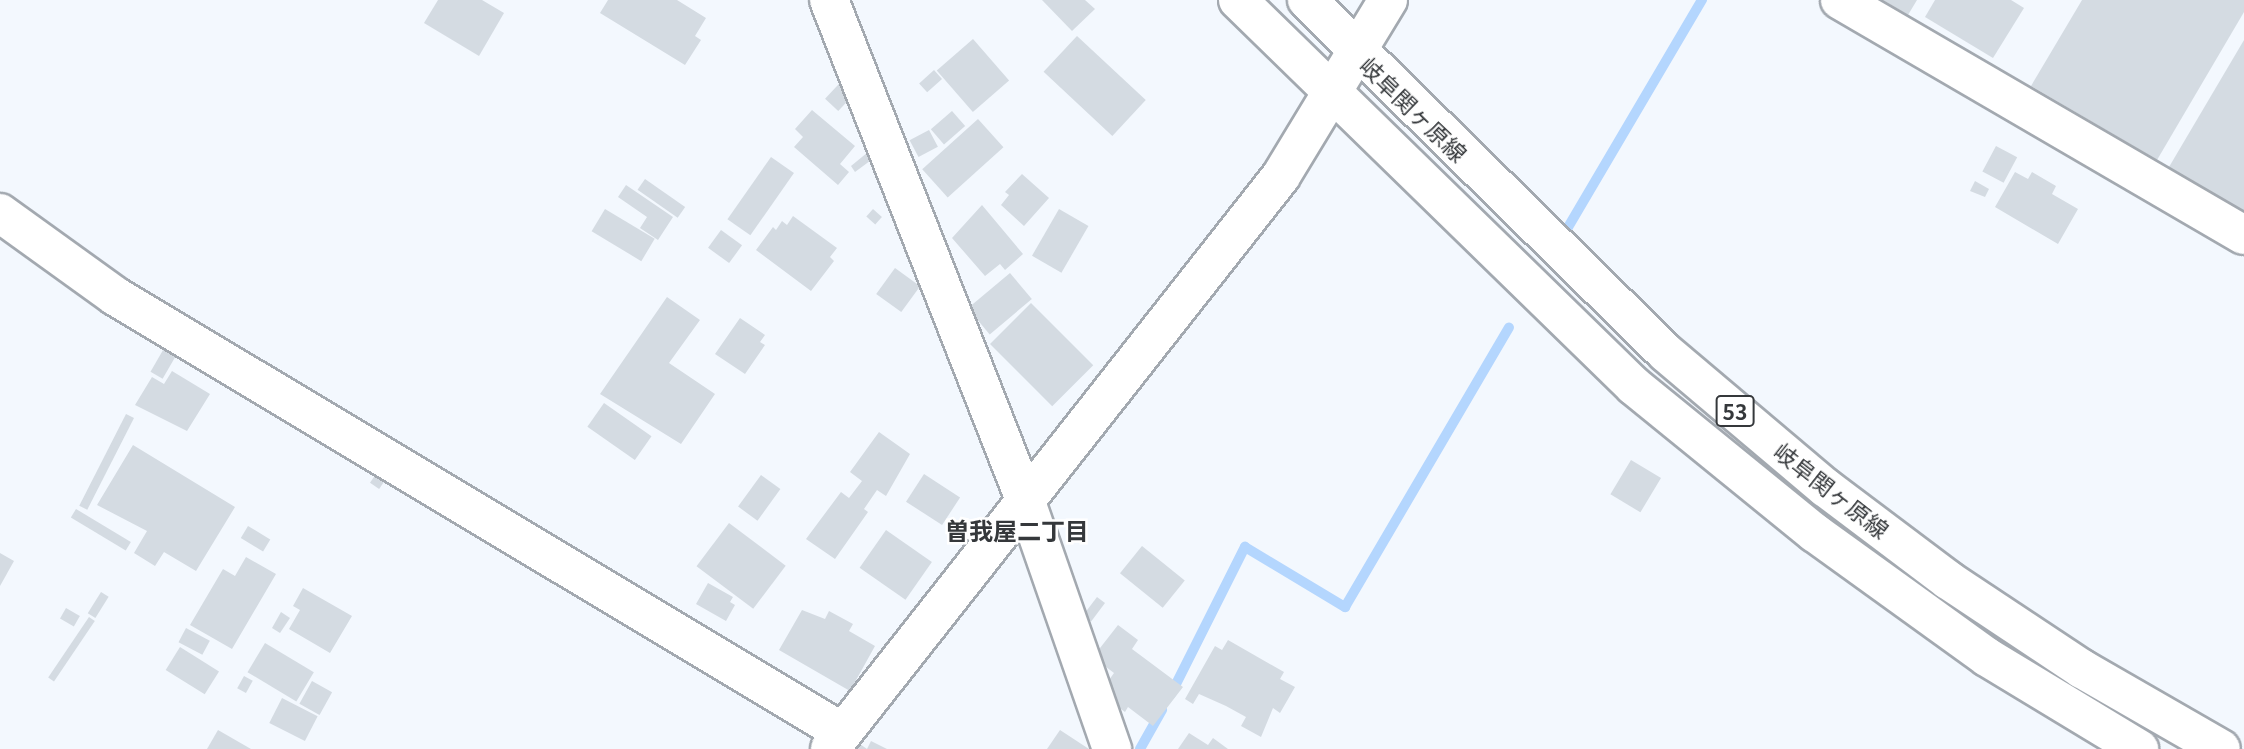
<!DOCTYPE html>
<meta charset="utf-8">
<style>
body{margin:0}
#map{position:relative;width:2244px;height:749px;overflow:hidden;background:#f3f8fe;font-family:Georgia,"Noto Sans JP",serif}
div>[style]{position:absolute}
.stream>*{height:10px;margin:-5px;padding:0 5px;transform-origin:5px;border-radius:5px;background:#b4d6fe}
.building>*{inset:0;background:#d4dbe2;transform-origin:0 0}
.roads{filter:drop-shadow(2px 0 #a3a9b0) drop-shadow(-2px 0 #a3a9b0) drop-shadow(0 2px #a3a9b0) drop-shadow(0 -2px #a3a9b0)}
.minor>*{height:38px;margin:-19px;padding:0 19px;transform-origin:19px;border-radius:19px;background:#fff}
.primary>*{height:38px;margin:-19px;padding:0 19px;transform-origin:19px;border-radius:19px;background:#fff}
span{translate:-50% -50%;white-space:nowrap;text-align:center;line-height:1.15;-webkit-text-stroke:5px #fff;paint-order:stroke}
.shield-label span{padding:2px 5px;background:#fff;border:2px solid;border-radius:5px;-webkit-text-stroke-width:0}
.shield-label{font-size:21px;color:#35383b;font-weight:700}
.street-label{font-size:23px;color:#35383b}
.neighbourhood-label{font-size:24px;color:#35383b;font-weight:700}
</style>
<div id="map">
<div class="stream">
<i style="left:1567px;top:229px;width:266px;rotate:-59.5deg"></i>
<i style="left:1171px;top:694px;width:165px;rotate:-63.3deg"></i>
<i style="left:1245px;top:547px;width:117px;rotate:31deg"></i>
<i style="left:1345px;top:607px;width:324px;rotate:-59.6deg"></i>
<i style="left:1140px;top:749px;width:45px;rotate:-60.6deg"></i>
</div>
<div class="building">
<i style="clip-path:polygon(438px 0,482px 0,504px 13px,479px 56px,424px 23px)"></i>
<i style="clip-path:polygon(608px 0,677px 0,706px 18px,695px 36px,701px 40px,685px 65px,600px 13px)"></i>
<i style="clip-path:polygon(1042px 0,1085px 0,1095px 9px,1072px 31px)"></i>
<i style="clip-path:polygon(1883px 0,1917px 0,1908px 15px)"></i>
<i style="clip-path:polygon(1935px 0,2011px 0,2024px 8px,1993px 58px,1925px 17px)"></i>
<i style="clip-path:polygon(2082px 0,2244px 0,2244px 12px,2157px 160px,2031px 86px)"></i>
<i style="left:1077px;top:36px;width:94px;height:49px;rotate:43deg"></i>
<i style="left:973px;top:39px;width:55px;height:48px;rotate:49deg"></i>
<i style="clip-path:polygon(2244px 40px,2244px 211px,2169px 167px)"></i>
<i style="left:934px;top:70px;width:12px;height:20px;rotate:48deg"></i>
<i style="left:851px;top:71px;width:18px;height:38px;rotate:43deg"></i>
<i style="clip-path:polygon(812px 110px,855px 146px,840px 164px,849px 172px,838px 185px,794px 147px,803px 137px,795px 129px)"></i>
<i style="left:952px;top:111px;width:20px;height:28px;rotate:49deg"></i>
<i style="left:978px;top:119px;width:38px;height:75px;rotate:48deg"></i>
<i style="left:929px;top:130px;width:19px;height:22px;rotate:62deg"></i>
<i style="left:1996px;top:146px;width:24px;height:29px;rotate:28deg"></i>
<i style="clip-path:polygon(873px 148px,878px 155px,855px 172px,851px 166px)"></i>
<i style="left:771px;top:157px;width:28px;height:76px;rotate:35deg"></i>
<i style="clip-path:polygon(2015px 172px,2028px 179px,2032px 172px,2056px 186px,2052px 194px,2078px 209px,2058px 244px,1995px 207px)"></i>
<i style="clip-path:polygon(1022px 174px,1049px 198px,1024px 226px,1001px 205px,1009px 195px,1005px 192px)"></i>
<i style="left:645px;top:179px;width:49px;height:13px;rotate:35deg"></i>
<i style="clip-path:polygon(1975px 181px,1989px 189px,1985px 197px,1970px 191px)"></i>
<i style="clip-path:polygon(626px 185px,673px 217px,658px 240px,640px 228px,647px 217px,618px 197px)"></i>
<i style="clip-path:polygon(982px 205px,1023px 254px,1005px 270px,1000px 264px,985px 276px,952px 238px)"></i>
<i style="left:605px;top:209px;width:58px;height:26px;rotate:31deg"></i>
<i style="left:873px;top:209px;width:12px;height:10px;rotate:42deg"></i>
<i style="left:1059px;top:209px;width:34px;height:54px;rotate:30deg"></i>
<i style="clip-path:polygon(793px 216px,837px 248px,830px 257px,834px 261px,811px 291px,756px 250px,773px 227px,776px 230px,782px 221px,787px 225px)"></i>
<i style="left:721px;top:230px;width:26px;height:22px;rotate:36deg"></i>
<i style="left:895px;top:268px;width:31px;height:32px;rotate:36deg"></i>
<i style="left:1010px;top:273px;width:34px;height:55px;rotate:50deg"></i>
<i style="clip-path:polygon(667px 297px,700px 320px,669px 363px,715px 394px,681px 444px,600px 394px)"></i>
<i style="left:1031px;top:303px;width:88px;height:58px;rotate:45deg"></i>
<i style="clip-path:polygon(740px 318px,765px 335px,760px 342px,765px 345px,745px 374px,715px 354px)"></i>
<i style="left:170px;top:338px;width:14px;height:39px;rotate:30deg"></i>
<i style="clip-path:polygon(172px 371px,210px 394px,187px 431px,135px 405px,152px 377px,164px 384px)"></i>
<i style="left:604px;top:403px;width:58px;height:29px;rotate:35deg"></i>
<i style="left:126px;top:414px;width:9px;height:103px;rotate:27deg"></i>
<i style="clip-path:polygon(879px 432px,910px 454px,886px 496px,877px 490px,864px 509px,868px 512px,835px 559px,806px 539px,841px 492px,849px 498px,862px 481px,850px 472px)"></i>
<i style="clip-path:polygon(133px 445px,235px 507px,196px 571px,164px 552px,155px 566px,134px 553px,147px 531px,97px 505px)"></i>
<i style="left:1631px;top:460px;width:35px;height:40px;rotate:31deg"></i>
<i style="left:384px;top:462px;width:11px;height:25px;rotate:34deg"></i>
<i style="left:924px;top:474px;width:43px;height:33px;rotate:33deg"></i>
<i style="left:761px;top:475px;width:24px;height:39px;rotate:36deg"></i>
<i style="left:76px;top:509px;width:64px;height:10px;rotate:31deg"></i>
<i style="left:729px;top:523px;width:71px;height:54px;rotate:37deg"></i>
<i style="left:248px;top:526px;width:26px;height:14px;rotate:31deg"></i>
<i style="left:886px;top:530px;width:56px;height:46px;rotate:35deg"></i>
<i style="left:1142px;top:546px;width:55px;height:35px;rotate:39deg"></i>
<i style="clip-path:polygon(0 553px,14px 561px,0 586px)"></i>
<i style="clip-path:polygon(246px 557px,276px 574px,232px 649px,190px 625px,223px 569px,235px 576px)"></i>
<i style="clip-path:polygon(708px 583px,733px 597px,730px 602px,735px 605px,726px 621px,696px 604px)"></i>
<i style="clip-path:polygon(303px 588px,352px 616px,330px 653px,289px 629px,300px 610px,293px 606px)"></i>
<i style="left:101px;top:592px;width:9px;height:25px;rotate:32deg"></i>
<i style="left:1097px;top:597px;width:10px;height:23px;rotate:37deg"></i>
<i style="left:66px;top:608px;width:16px;height:12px;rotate:30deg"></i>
<i style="clip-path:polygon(802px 610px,825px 619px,829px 611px,853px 624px,849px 631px,875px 646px,850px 691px,779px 650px)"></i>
<i style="clip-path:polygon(281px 612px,290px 618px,280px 633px,272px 628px)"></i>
<i style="left:89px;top:617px;width:7px;height:73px;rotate:34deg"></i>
<i style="clip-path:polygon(1118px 625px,1138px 640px,1132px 649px,1183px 687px,1153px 726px,1128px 707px,1125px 712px,1110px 701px,1115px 695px,1104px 687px,1114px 673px,1093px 657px)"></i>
<i style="left:186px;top:628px;width:27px;height:16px;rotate:28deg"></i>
<i style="clip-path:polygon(1228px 640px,1284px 672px,1280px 679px,1295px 687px,1280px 713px,1273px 708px,1261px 737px,1241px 726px,1246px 717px,1226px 706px,1199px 694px,1193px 704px,1185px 699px,1215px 646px,1222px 650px)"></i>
<i style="left:265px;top:643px;width:57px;height:34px;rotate:31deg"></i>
<i style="left:180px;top:647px;width:46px;height:27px;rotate:32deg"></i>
<i style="left:244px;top:676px;width:10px;height:14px;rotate:29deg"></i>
<i style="left:312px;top:681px;width:23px;height:26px;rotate:29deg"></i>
<i style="left:282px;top:698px;width:40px;height:28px;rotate:27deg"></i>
<i style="clip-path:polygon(218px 730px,251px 749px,207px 749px)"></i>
<i style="clip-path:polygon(1060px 730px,1089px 749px,1047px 749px)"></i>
<i style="clip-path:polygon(1189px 733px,1208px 745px,1213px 738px,1228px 749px,1178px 749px)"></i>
<i style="clip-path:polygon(871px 741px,887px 749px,852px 749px,857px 742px,867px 749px)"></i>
</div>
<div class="roads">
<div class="minor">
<i style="left:829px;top:0;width:539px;rotate:68.57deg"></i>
<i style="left:1026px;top:502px;width:262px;rotate:70.8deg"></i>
<i style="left:1840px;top:0;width:467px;rotate:30.2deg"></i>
<i style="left:0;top:213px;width:142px;rotate:35.8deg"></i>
<i style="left:115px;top:296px;width:848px;rotate:30.95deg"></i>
<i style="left:830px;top:749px;width:729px;rotate:-51.79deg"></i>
<i style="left:1281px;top:176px;width:206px;rotate:-58.7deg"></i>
</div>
<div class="primary">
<i style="left:1238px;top:0;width:553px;rotate:44.27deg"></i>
<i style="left:1634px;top:386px;width:233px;rotate:39.1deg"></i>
<i style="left:1815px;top:533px;width:212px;rotate:35.8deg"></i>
<i style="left:1987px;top:657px;width:178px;rotate:31.2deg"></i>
<i style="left:1307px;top:0;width:503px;rotate:44.52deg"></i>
<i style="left:1666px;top:353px;width:209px;rotate:40.2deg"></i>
<i style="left:1826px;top:488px;width:153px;rotate:37deg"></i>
<i style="left:1948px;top:580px;width:161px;rotate:33.6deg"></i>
<i style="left:2082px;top:669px;width:160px;rotate:29.9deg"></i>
</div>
</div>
<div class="shield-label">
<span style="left:1735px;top:411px">53</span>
</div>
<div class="street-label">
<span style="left:1414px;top:109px;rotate:44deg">岐阜関ヶ原線</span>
<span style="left:1832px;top:490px;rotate:38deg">岐阜関ヶ原線</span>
</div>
<div class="neighbourhood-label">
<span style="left:1017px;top:530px">曽我屋二丁目</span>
</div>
</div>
